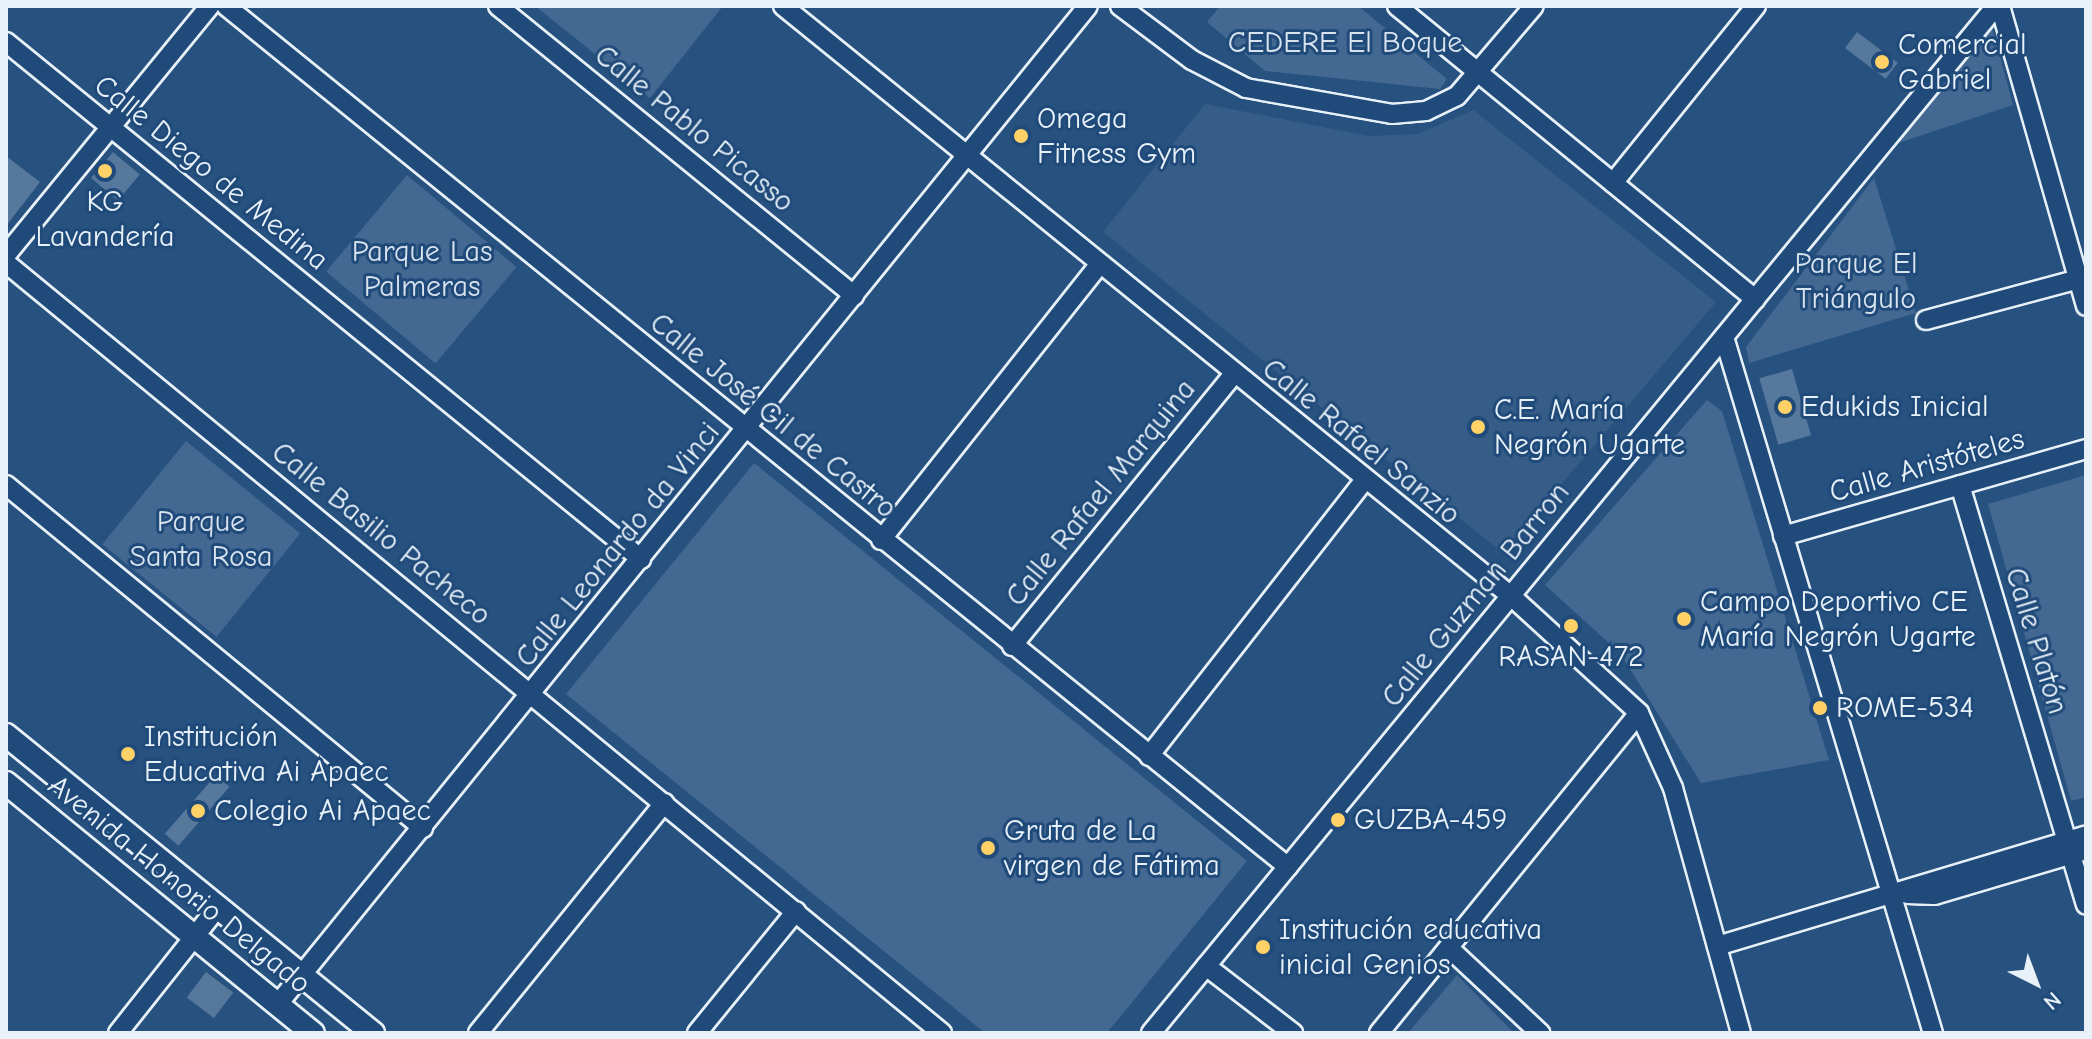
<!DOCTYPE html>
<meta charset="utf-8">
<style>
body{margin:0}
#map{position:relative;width:2092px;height:1039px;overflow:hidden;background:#27517f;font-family:"Comic Neue",sans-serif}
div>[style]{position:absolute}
.built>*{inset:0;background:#355d88}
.green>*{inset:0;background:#436891;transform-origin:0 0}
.building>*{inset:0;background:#57789d;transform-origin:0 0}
.roads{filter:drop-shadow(2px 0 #e8f1f8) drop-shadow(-2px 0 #e8f1f8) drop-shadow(0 2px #e8f1f8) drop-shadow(0 -2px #e8f1f8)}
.minor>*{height:18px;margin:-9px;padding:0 9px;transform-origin:9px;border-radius:9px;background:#1f4a7a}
.tertiary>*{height:22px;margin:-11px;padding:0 11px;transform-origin:11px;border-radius:11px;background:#1f4a7a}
.dots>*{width:22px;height:22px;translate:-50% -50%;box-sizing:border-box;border:4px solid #1f4a7a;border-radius:50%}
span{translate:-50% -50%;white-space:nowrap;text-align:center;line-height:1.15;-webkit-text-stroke:6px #1f4a7a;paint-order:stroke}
.park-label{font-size:30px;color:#d8e3ee}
.poi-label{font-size:30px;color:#e8f1f8}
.left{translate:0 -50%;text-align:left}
.street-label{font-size:30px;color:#e8f1f8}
.frame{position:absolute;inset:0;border:8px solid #e8f1f8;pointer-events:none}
.north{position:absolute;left:1996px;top:943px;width:80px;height:80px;-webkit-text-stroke:6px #1f4a7a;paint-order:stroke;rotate:138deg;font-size:22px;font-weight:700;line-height:32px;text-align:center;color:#e8f1f8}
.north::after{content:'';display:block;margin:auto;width:28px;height:36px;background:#e8f1f8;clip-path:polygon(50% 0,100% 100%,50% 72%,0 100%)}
</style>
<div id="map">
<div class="built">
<i style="clip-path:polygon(1205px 104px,1369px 136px,1418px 134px,1473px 110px,1716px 302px,1503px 553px,1103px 232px)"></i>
</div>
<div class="green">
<i style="clip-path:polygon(535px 6px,723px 6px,650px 98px)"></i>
<i style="clip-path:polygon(1220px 6px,1358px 6px,1447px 79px,1440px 89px,1265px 71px,1207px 22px)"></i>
<i style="clip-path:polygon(1990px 20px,2013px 105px,1892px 145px)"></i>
<i style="left:407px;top:175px;width:143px;height:126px;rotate:40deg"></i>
<i style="clip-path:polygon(1874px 178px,1916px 313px,1749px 363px,1746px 347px)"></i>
<i style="clip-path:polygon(1707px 400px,1722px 411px,1829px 760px,1701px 783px,1620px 653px,1545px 585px)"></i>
<i style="left:186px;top:441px;width:147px;height:133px;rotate:39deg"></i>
<i style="clip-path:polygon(754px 463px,1247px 861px,1107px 1033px,985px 1033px,566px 694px)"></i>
<i style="clip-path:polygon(2086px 475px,2086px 797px,2071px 801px,1988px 504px)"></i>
<i style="clip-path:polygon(1457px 975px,1514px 1033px,1408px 1033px)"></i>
</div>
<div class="building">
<i style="left:1857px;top:32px;width:51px;height:20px;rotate:37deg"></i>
<i style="left:113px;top:152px;width:35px;height:34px;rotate:40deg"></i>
<i style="clip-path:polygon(6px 156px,40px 182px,6px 226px)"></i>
<i style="left:1792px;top:369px;width:69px;height:34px;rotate:74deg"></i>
<i style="left:216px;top:775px;width:18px;height:78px;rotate:41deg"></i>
<i style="left:206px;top:972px;width:34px;height:32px;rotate:37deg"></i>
</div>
<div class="roads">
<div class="minor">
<i style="left:226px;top:6px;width:1367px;rotate:39.03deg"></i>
<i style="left:498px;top:6px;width:459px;rotate:39.1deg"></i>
<i style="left:783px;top:6px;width:937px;rotate:39.02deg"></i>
<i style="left:1511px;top:596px;width:173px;rotate:42.4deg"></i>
<i style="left:1639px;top:713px;width:82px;rotate:65.6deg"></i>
<i style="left:1673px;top:788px;width:254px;rotate:74.5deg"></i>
<i style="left:1120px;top:6px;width:90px;rotate:36.9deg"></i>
<i style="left:1192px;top:60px;width:61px;rotate:27.4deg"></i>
<i style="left:1246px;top:88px;width:148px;rotate:10.1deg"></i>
<i style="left:1392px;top:114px;width:34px;rotate:-5deg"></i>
<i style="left:1426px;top:111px;width:34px;rotate:-26deg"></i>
<i style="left:1457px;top:96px;width:118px;rotate:-49.5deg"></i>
<i style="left:1397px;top:6px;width:463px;rotate:39.3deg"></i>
<i style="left:2000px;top:6px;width:312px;rotate:74deg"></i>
<i style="left:6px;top:42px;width:819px;rotate:39.15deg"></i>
<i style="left:1613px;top:183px;width:228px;rotate:-51.1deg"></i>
<i style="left:6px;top:255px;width:322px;rotate:-50.7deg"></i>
<i style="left:6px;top:263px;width:1212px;rotate:39.44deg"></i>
<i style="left:1926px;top:320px;width:158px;rotate:-15deg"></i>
<i style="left:1724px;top:337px;width:727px;rotate:73.29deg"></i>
<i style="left:6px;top:485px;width:540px;rotate:39.44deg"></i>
<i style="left:1960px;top:485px;width:438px;rotate:73.3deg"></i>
<i style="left:1783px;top:536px;width:315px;rotate:-16deg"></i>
<i style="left:881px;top:540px;width:351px;rotate:-51.6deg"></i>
<i style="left:1012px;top:646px;width:350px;rotate:-50.8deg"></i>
<i style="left:1149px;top:756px;width:348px;rotate:-52deg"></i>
<i style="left:1907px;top:894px;width:27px;rotate:2deg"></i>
<i style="left:1934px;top:895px;width:159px;rotate:-16.5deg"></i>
<i style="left:1717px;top:946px;width:385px;rotate:-16.7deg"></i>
<i style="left:1449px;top:948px;width:125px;rotate:43deg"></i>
<i style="left:1206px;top:966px;width:110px;rotate:37.6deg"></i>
<i style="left:278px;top:1004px;width:1285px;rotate:-50.94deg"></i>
<i style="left:118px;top:1033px;width:159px;rotate:-51.6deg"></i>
<i style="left:478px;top:1033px;width:296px;rotate:-51deg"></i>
<i style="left:697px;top:1033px;width:157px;rotate:-50.9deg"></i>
<i style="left:1151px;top:1033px;width:1330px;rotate:-50.55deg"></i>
<i style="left:1379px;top:1033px;width:412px;rotate:-50.9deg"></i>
</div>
<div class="tertiary">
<i style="left:6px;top:735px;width:473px;rotate:39.1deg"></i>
<i style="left:6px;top:783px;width:396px;rotate:39.2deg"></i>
</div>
</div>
<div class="dots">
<i style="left:1882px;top:62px;background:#ffd166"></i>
<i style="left:1021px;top:136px;background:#ffd166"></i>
<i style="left:105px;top:171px;background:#ffd166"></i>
<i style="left:1785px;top:407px;background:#ffd166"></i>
<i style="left:1478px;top:427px;background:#ffd166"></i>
<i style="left:1684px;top:619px;background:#ffd166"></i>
<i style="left:1571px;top:626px;background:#ffd166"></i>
<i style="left:1820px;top:708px;background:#ffd166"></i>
<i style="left:128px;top:754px;background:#ffd166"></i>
<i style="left:198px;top:811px;background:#ffd166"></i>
<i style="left:1338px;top:820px;background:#ffd166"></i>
<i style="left:988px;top:848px;background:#ffd166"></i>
<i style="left:1263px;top:947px;background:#ffd166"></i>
</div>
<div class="park-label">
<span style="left:1345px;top:43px">CEDERE El Boque</span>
<span style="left:422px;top:269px">Parque Las<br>Palmeras</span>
<span style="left:1856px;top:281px">Parque El<br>Triángulo</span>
<span style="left:201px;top:539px">Parque<br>Santa Rosa</span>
</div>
<div class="poi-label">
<span class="left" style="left:1898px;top:62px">Comercial<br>Gabriel</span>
<span class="left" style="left:1037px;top:136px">Omega<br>Fitness Gym</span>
<span style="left:105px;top:219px">KG<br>Lavandería</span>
<span class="left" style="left:1801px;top:407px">Edukids Inicial</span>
<span class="left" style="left:1494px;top:427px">C.E. María<br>Negrón Ugarte</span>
<span class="left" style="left:1700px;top:619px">Campo Deportivo CE<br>María Negrón Ugarte</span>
<span style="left:1571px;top:657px">RASAN-472</span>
<span class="left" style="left:1836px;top:708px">ROME-534</span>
<span class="left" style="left:144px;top:754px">Institución<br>Educativa Ai Apaec</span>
<span class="left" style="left:214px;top:811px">Colegio Ai Apaec</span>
<span class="left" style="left:1354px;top:820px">GUZBA-459</span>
<span class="left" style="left:1004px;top:848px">Gruta de La<br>virgen de Fátima</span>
<span class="left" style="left:1279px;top:947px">Institución educativa<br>inicial Genios</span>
</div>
<div class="street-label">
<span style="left:694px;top:129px;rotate:39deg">Calle Pablo Picasso</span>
<span style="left:211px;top:173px;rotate:39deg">Calle Diego de Medina</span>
<span style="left:773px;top:416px;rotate:39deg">Calle José Gil de Castro</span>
<span style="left:1361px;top:442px;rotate:39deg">Calle Rafael Sanzio</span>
<span style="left:1927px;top:466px;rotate:-16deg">Calle Aristóteles</span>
<span style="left:1101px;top:493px;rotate:-51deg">Calle Rafael Marquina</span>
<span style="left:381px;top:534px;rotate:39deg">Calle Basilio Pacheco</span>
<span style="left:618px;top:545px;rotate:-51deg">Calle Leonardo da Vinci</span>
<span style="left:1476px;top:595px;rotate:-51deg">Calle Guzman Barron</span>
<span style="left:2036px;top:641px;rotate:73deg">Calle Platón</span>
<span style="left:179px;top:885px;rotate:39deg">Avenida Honorio Delgado</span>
</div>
<div class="frame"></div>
<div class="north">N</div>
</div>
